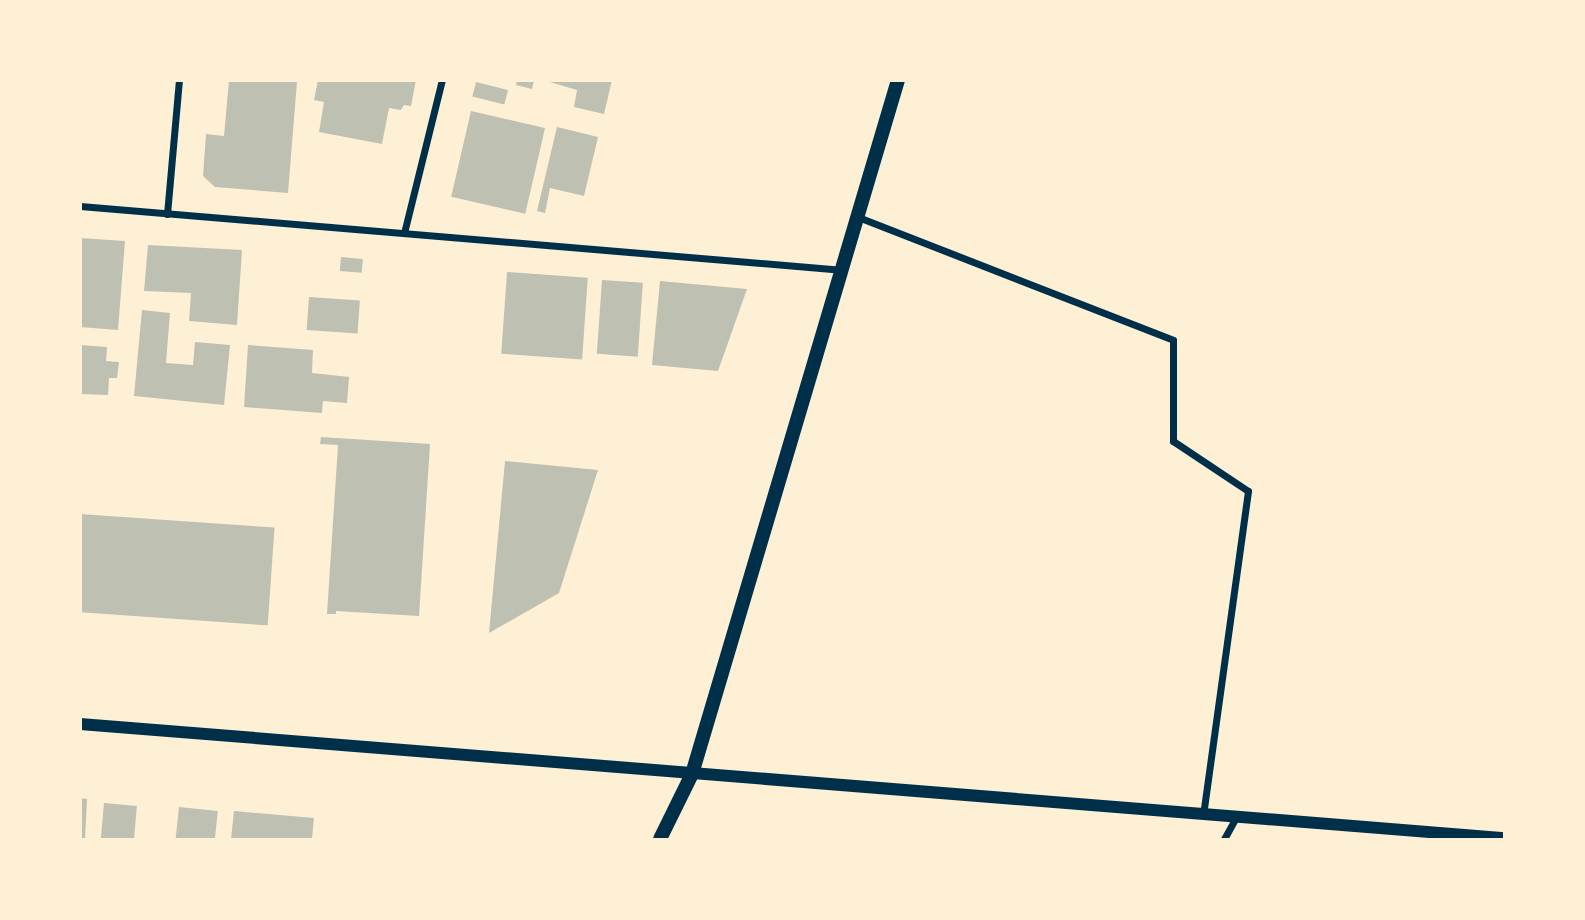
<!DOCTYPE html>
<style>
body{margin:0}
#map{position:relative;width:1585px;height:920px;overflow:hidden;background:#fdf0d5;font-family:"Libre Baskerville",serif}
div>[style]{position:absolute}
.building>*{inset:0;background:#bec0b2;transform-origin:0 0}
.minor>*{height:7px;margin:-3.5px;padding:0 3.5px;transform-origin:3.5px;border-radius:3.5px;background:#003049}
.tertiary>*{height:12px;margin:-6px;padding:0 6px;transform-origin:6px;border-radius:6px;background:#003049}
.secondary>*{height:14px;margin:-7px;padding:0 7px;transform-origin:7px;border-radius:7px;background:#003049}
span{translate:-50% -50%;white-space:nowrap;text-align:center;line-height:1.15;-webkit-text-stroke:7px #fdf0d5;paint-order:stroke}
.frame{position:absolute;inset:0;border:82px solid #fdf0d5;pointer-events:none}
</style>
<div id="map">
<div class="building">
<i style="clip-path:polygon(229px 80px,297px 82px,288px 193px,215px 187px,203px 176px,206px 134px,224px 136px)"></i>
<i style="clip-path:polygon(318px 80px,416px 80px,411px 106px,404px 105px,401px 110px,389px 108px,382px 144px,319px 132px,324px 102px,314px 100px)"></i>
<i style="clip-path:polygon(517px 80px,534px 80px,532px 89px,516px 85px)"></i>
<i style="clip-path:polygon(543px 80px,612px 80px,604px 114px,574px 107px,577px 90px)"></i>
<i style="left:476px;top:82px;width:33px;height:15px;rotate:14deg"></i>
<i style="left:471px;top:111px;width:76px;height:88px;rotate:13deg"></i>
<i style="clip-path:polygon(557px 127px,598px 137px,584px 196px,550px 188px,545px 213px,537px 211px)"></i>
<i style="clip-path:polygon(80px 238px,125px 241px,118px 330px,80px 327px)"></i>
<i style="clip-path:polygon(148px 245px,242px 250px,237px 325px,189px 321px,191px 293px,144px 291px)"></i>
<i style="left:341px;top:257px;width:22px;height:14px;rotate:5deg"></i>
<i style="left:507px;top:272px;width:81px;height:82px;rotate:4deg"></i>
<i style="left:602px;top:280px;width:41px;height:74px;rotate:4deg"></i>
<i style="clip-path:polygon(660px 281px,747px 289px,718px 371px,652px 365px)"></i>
<i style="left:309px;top:297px;width:51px;height:33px;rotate:4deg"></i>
<i style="clip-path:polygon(142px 310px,170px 313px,166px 363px,193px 365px,195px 342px,230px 345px,224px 405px,134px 396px)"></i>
<i style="clip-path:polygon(80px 345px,107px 347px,106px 361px,119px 362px,117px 378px,109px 378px,108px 395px,80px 394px)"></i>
<i style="clip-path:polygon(248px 345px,313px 350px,312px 373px,349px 377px,347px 403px,323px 401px,322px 413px,244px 407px)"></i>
<i style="clip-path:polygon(321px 437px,430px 444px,419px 616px,336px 611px,336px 614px,327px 614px,338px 445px,320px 444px)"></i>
<i style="clip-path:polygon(505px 461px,598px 470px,559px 593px,489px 633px)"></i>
<i style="left:80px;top:514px;width:195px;height:98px;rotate:4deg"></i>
<i style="clip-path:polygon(80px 798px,87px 799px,85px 839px,80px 839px)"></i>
<i style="left:104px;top:803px;width:33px;height:36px;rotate:5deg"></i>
<i style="left:179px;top:807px;width:39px;height:32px;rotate:6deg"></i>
<i style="clip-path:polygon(234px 811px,314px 818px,312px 839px,231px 839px)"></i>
</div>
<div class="minor">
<i style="left:80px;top:206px;width:766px;rotate:4.79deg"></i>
<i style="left:167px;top:214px;width:135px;rotate:-84.9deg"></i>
<i style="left:858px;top:217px;width:338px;rotate:21.3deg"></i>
<i style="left:1173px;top:340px;width:101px;rotate:90deg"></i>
<i style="left:1173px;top:441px;width:90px;rotate:33.7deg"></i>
<i style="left:1248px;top:491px;width:326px;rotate:97.9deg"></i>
<i style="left:404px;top:233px;width:158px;rotate:-76.1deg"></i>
<i style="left:1224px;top:839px;width:25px;rotate:-61deg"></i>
</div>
<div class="tertiary">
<i style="left:80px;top:724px;width:1429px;rotate:4.58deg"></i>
</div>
<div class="secondary">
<i style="left:660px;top:839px;width:72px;rotate:-63.8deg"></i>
<i style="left:692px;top:774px;width:724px;rotate:-73.47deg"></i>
</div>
<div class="frame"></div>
</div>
